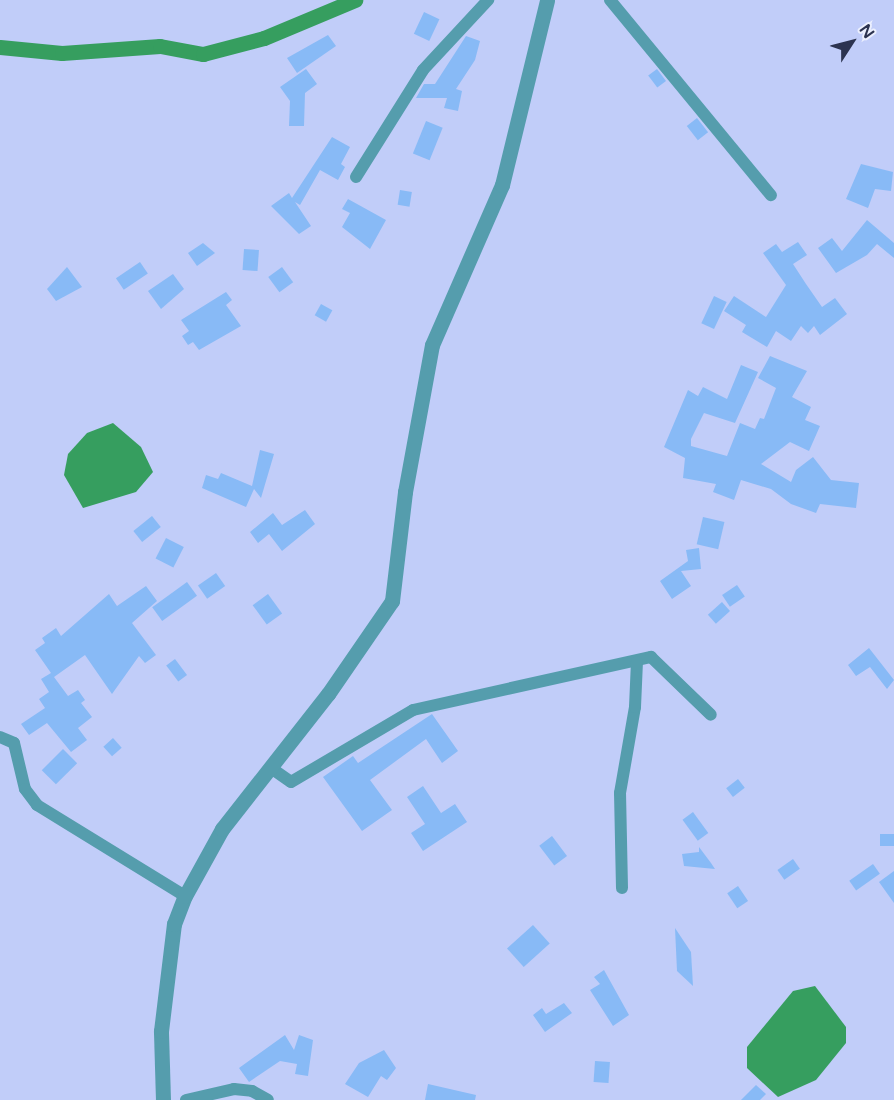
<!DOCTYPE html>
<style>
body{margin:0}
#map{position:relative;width:894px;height:1100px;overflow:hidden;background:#c1cdf9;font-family:"Varela Round",sans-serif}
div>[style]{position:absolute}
.water>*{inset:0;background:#369e5f}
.canal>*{height:15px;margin:-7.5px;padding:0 7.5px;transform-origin:7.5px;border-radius:7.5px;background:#369e5f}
.building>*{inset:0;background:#88baf6;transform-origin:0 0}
.minor>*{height:12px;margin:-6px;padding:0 6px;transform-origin:6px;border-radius:6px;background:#559dad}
.tertiary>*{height:15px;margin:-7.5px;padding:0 7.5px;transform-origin:7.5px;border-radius:7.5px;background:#559dad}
span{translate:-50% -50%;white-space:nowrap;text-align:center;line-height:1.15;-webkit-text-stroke:4.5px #ebeffe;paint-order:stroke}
.north{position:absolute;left:822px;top:12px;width:60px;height:60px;-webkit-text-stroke:4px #ebeffe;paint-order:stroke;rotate:54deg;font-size:16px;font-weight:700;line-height:24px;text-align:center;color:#2c3350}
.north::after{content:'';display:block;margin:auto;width:21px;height:27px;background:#2c3350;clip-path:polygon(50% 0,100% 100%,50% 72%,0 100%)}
</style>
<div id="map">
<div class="water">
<i style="clip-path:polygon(113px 423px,141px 447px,153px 472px,136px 492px,83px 508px,64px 475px,68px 454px,87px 433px)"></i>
<i style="clip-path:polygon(815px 986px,846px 1027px,846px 1043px,816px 1080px,778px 1097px,747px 1068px,747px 1047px,793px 991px)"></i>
</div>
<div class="canal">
<i style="left:0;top:47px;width:62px;rotate:5.5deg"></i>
<i style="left:62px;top:53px;width:98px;rotate:-4.1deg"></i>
<i style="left:160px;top:46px;width:44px;rotate:10.5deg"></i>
<i style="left:203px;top:54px;width:63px;rotate:-14.7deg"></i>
<i style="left:264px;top:38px;width:99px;rotate:-22.7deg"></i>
</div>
<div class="building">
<i style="left:424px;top:12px;width:17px;height:24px;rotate:25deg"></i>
<i style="clip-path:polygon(328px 35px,336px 46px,297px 73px,287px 58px)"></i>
<i style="clip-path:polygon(466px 36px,480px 41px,475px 60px,456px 89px,462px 91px,458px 111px,444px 108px,447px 98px,416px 98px,424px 84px,435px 84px)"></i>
<i style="clip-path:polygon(306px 69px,317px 84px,305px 93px,304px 126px,289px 126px,290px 101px,280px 87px)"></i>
<i style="left:657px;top:69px;width:15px;height:11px;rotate:53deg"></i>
<i style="left:697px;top:118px;width:18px;height:13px;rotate:52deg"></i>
<i style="left:426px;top:121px;width:18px;height:35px;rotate:22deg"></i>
<i style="clip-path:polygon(332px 137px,350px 147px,341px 164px,345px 167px,338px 180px,320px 170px,300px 205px,295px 202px,311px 226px,299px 234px,271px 206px,289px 193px,292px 198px)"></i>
<i style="clip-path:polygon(861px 164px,893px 172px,891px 191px,875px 189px,868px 208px,846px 199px)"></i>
<i style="left:400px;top:190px;width:12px;height:15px;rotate:9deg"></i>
<i style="clip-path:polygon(348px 199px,386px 220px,370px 249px,342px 227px,350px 213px,342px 209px)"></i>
<i style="clip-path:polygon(867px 220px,894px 243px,894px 258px,877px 244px,867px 255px,836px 273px,818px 248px,832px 238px,842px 251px)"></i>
<i style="clip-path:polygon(798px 242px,807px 255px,793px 264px,806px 284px,822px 307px,835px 298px,847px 314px,820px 335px,814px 326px,808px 333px,801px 326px,791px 341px,776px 331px,767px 347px,742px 332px,746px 325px,724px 311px,734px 296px,766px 317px,786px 285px,763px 253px,776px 244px,782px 252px)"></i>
<i style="clip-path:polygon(203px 243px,215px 253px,197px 266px,188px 253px)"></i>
<i style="left:244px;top:249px;width:15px;height:21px;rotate:4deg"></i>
<i style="left:140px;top:262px;width:14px;height:29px;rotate:56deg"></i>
<i style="clip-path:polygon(67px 267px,82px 287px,56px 301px,47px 289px)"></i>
<i style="left:282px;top:267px;width:19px;height:17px;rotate:54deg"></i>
<i style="clip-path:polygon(173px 274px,184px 289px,161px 309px,148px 291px)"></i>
<i style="clip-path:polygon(226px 292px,232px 300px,226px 305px,241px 326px,199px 350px,193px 342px,188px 345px,182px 336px,189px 331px,181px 320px)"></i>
<i style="left:714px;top:296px;width:14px;height:30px;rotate:25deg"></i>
<i style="left:321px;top:304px;width:13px;height:13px;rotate:29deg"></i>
<i style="clip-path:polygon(770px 356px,807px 371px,792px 397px,811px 407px,805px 420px,820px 426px,809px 451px,790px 442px,761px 464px,791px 482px,796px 470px,813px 457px,831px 480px,859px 483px,856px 508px,820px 504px,816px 513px,791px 504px,771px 489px,741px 480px,734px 500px,713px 492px,716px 484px,683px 478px,685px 458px,664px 447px,688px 390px,698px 396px,703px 387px,727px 399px,741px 365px,758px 372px,735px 423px,704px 413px,691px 439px,691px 446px,727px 456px,740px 423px,755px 429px,760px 418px,764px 419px,776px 388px,758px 378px)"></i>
<i style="clip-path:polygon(260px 450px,274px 454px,261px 498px,254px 489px,246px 507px,202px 488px,206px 475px,218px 479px,221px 473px,252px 486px)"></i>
<i style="clip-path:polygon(305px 510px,315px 524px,282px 551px,269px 534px,258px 543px,250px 532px,273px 513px,282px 525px)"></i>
<i style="left:152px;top:516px;width:14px;height:24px;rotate:51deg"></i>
<i style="left:703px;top:517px;width:22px;height:28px;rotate:13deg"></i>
<i style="left:166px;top:538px;width:20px;height:23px;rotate:27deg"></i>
<i style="clip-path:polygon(699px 548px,701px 569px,681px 571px,691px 586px,672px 599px,660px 581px,688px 561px,686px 550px)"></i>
<i style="left:216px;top:573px;width:16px;height:22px;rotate:55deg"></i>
<i style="left:187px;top:582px;width:17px;height:43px;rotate:54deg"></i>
<i style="left:737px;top:585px;width:14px;height:18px;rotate:56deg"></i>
<i style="clip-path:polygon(146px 586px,157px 601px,132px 623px,156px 655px,145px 663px,139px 656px,112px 694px,85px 655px,54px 677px,68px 696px,78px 690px,85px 700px,81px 703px,92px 717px,78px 728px,87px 740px,71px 752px,47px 723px,29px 735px,21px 724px,45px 708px,39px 699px,49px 692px,41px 679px,51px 673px,35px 650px,45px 643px,42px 638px,56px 628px,61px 636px,109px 594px,117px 606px)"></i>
<i style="left:268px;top:594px;width:24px;height:19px;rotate:54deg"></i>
<i style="left:722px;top:602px;width:12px;height:19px;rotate:48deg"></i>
<i style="clip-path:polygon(869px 648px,894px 680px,887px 689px,870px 667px,856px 676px,848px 665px)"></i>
<i style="left:175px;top:659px;width:20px;height:11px;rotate:53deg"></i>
<i style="clip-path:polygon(432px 714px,458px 751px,442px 763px,426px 739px,370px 780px,392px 810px,362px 831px,323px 777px,353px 756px,358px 763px)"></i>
<i style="left:113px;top:738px;width:13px;height:13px;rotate:48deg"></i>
<i style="left:63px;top:749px;width:20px;height:30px;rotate:45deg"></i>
<i style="left:738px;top:779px;width:11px;height:15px;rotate:52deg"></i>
<i style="clip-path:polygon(423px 786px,441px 813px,455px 804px,467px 822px,423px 851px,411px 833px,425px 824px,407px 797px)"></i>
<i style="left:693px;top:812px;width:26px;height:13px;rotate:54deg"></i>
<i style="left:880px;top:834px;width:14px;height:12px"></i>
<i style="left:552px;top:836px;width:25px;height:16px;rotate:53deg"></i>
<i style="clip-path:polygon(699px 847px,711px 863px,715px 869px,684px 866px,682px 854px,699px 852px)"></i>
<i style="left:793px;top:859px;width:12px;height:19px;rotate:55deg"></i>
<i style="left:873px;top:864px;width:12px;height:29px;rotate:55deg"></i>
<i style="clip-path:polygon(894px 871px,894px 903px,879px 882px)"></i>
<i style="left:738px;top:886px;width:18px;height:13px;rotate:56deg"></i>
<i style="left:533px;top:925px;width:25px;height:35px;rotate:48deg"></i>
<i style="clip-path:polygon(675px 928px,691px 952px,693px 986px,677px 971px)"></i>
<i style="clip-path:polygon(604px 970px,629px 1015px,613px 1026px,590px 990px,600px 984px,594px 977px)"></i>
<i style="clip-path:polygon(564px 1003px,572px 1013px,545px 1032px,533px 1015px,542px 1008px,546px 1014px)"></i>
<i style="clip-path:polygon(285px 1035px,294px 1050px,299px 1035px,313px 1040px,308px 1076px,295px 1074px,297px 1064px,280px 1061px,249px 1082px,239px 1068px)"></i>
<i style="clip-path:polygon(384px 1050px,396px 1068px,387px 1080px,381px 1076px,368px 1097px,345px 1084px,359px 1063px)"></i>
<i style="left:595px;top:1061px;width:15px;height:21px;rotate:4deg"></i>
<i style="clip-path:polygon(428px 1084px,476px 1095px,475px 1100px,425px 1100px)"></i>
<i style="clip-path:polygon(756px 1085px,766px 1094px,760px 1100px,741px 1100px)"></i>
</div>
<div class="minor">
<i style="left:610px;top:0;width:253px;rotate:50.5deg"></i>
<i style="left:356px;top:177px;width:126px;rotate:-57.9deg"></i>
<i style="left:423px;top:70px;width:96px;rotate:-47.1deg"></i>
<i style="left:0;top:737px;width:15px;rotate:23deg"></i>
<i style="left:14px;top:743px;width:47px;rotate:76.6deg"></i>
<i style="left:25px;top:789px;width:20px;rotate:53deg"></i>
<i style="left:37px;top:805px;width:174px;rotate:31.6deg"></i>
<i style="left:271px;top:768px;width:24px;rotate:35deg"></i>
<i style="left:291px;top:782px;width:142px;rotate:-30.5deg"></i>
<i style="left:413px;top:710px;width:244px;rotate:-12.6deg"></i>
<i style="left:651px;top:657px;width:83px;rotate:44deg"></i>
<i style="left:622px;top:888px;width:95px;rotate:-91.2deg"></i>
<i style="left:620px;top:793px;width:87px;rotate:-80.1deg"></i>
<i style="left:635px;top:707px;width:45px;rotate:-87.5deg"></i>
<i style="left:186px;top:1100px;width:49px;rotate:-12.9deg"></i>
<i style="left:234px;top:1089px;width:18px;rotate:6deg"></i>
<i style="left:252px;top:1091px;width:18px;rotate:29deg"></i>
</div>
<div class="tertiary">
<i style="left:163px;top:1100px;width:69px;rotate:-91.7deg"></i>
<i style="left:161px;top:1031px;width:108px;rotate:-83.1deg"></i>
<i style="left:174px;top:924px;width:30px;rotate:-69deg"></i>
<i style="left:185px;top:896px;width:77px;rotate:-61.1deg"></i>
<i style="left:222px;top:829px;width:172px;rotate:-51.9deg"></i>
<i style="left:328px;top:694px;width:113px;rotate:-55.5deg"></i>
<i style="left:392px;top:601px;width:110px;rotate:-83.2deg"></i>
<i style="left:405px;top:492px;width:149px;rotate:-79.6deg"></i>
<i style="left:432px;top:345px;width:175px;rotate:-66.4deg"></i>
<i style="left:502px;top:185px;width:190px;rotate:-76.3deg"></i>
</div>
<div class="north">N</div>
</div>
